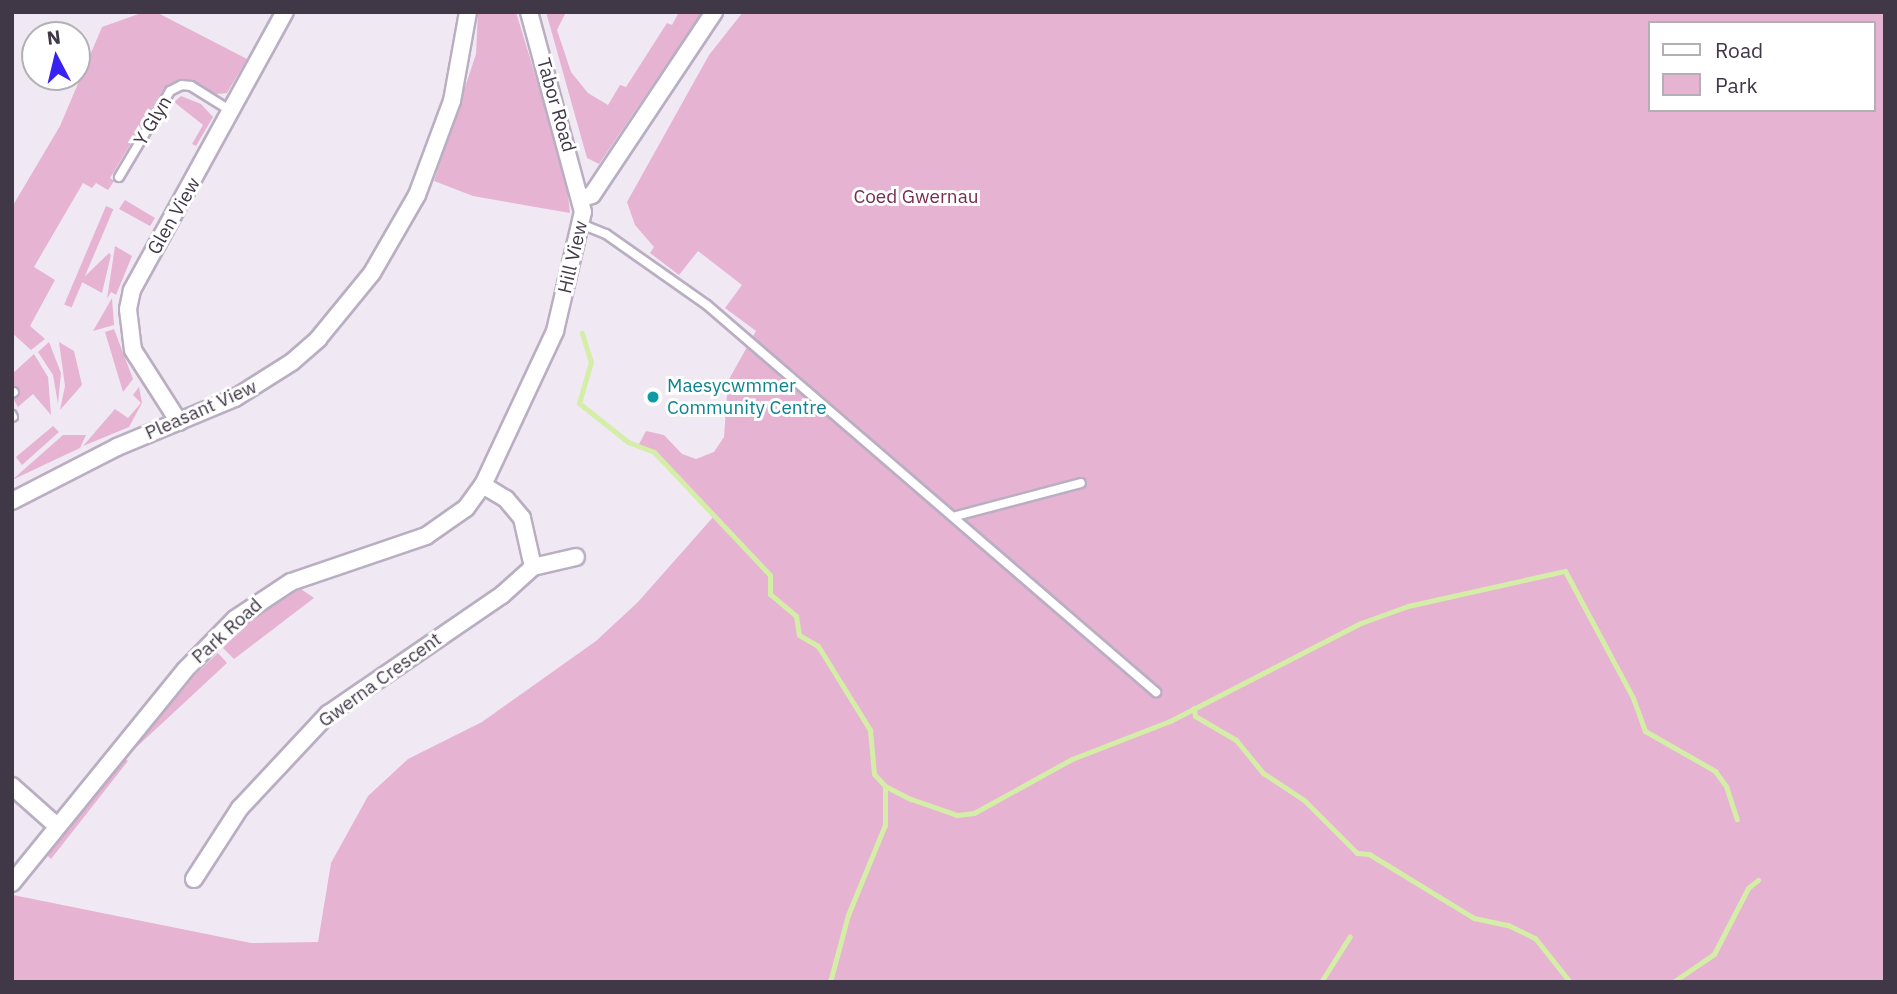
<!DOCTYPE html>
<style>
body{margin:0}
#map{position:relative;width:1897px;height:994px;overflow:hidden;background:#f0e9f4;font-family:"IBM Plex Sans",sans-serif}
div>[style]{position:absolute}
.green>*{inset:0;background:#e6b3d2;transform-origin:0 0}
.stream>*{height:5px;margin:-2.5px;padding:0 2.5px;transform-origin:2.5px;border-radius:2.5px;background:#d4eea7}
.roads{filter:drop-shadow(2px 0 #baaec2) drop-shadow(-2px 0 #baaec2) drop-shadow(0 2px #baaec2) drop-shadow(0 -2px #baaec2)}
.service>*{height:8px;margin:-4px;padding:0 4px;transform-origin:4px;border-radius:4px;background:#fff}
.minor>*{height:16px;margin:-8px;padding:0 8px;transform-origin:8px;border-radius:8px;background:#fff}
.dots>*{width:19px;height:19px;translate:-50% -50%;box-sizing:border-box;border:4px solid #fff;border-radius:50%}
span{translate:-50% -50%;white-space:nowrap;text-align:center;line-height:1.15;-webkit-text-stroke:6px #fff;paint-order:stroke}
.street-label{font-size:19px;color:#403747}
.park-label{font-size:19px;color:#772c4c}
.culture-label{font-size:19px;color:#0d838f}
.left{translate:0 -50%;text-align:left}
.frame{position:absolute;inset:0;border:14px solid #403747;pointer-events:none}
.legend{position:absolute;left:1648px;top:21px;width:228px;height:91px;box-sizing:border-box;background:#fff;border:2px solid #b3afb5;margin:0;padding:9px 12px;list-style:none;font-size:21px;color:#403747}
.legend li{display:flex;align-items:center;gap:14px;height:35px}
.legend b{width:35px;border:2px solid #b3afb5}
.north{position:absolute;left:21px;top:21px;width:70px;height:70px;box-sizing:border-box;background:#fff;border:2px solid #b3afb5;border-radius:50%;rotate:353deg;font-size:19px;font-weight:700;line-height:28px;text-align:center;color:#403747}
.north::after{content:'';display:block;margin:auto;width:24px;height:32px;background:#3722f1;clip-path:polygon(50% 0,100% 100%,50% 72%,0 100%)}
</style>
<div id="map">
<div class="green">
<i style="clip-path:polygon(144px 12px,156px 12px,247px 59px,227px 93px,217px 94px,185px 79px,164px 88px,110px 178px,114px 181px,108px 190px,96px 183px,92px 188px,83px 183px,34px 267px,55px 280px,30px 326px,45px 339px,31px 350px,12px 333px,12px 207px,60px 126px,102px 27px)"></i>
<i style="clip-path:polygon(478px 12px,516px 12px,566px 177px,570px 213px,473px 196px,434px 181px,476px 54px)"></i>
<i style="clip-path:polygon(546px 12px,566px 12px,557px 30px,571px 72px,588px 93px,608px 105px,620px 85px,626px 87px,667px 23px,672px 25px,679px 12px,702px 12px,599px 164px,587px 158px)"></i>
<i style="clip-path:polygon(evenodd,743px 12px,1885px 12px,1885px 982px,12px 982px,13px 895px,251px 943px,318px 942px,331px 863px,368px 796px,408px 759px,482px 722px,596px 641px,638px 602px,714px 516px,654px 452px,638px 446px,646px 431px,664px 435px,682px 454px,696px 459px,714px 452px,724px 437px,728px 381px,756px 331px,725px 308px,742px 285px,698px 251px,679px 275px,650px 253px,654px 247px,635px 225px,627px 202px,709px 55px,743px 12px,1650px 23px,1874px 23px,1874px 110px,1650px 110px,1650px 23px)"></i>
<i style="clip-path:polygon(181px 96px,201px 104px,213px 117px,196px 146px,192px 144px,203px 125px,174px 102px)"></i>
<i style="clip-path:polygon(125px 200px,155px 218px,150px 226px,119px 209px)"></i>
<i style="left:106px;top:206px;width:8px;height:107px;rotate:23deg"></i>
<i style="clip-path:polygon(115px 246px,132px 256px,116px 295px,111px 292px,107px 299px)"></i>
<i style="clip-path:polygon(109px 253px,111px 255px,102px 293px,80px 281px)"></i>
<i style="clip-path:polygon(112px 298px,114px 325px,93px 331px)"></i>
<i style="clip-path:polygon(114px 329px,133px 379px,123px 392px,105px 332px)"></i>
<i style="clip-path:polygon(49px 342px,61px 373px,58px 404px,53px 375px,38px 352px)"></i>
<i style="clip-path:polygon(59px 342px,74px 351px,82px 385px,60px 410px,65px 386px)"></i>
<i style="clip-path:polygon(34px 354px,48px 377px,51px 415px,33px 394px,18px 407px,14px 400px,17px 395px,12px 389px,12px 374px)"></i>
<i style="clip-path:polygon(139px 387px,142px 403px,129px 427px,83px 446px,115px 409px,128px 418px,141px 403px,133px 395px)"></i>
<i style="clip-path:polygon(53px 426px,59px 432px,22px 465px,16px 457px)"></i>
<i style="clip-path:polygon(63px 435px,86px 435px,80px 448px,12px 480px)"></i>
<i style="clip-path:polygon(301px 589px,314px 598px,234px 659px,223px 648px,256px 612px)"></i>
<i style="clip-path:polygon(218px 653px,227px 663px,128px 755px,196px 674px)"></i>
<i style="clip-path:polygon(125px 759px,128px 761px,51px 859px,47px 855px)"></i>
</div>
<div class="stream">
<i style="left:582px;top:333px;width:30px;rotate:73deg"></i>
<i style="left:591px;top:362px;width:43px;rotate:106.3deg"></i>
<i style="left:579px;top:403px;width:63px;rotate:38.5deg"></i>
<i style="left:628px;top:442px;width:28px;rotate:21deg"></i>
<i style="left:654px;top:452px;width:169px;rotate:46.7deg"></i>
<i style="left:770px;top:575px;width:19px;rotate:90deg"></i>
<i style="left:770px;top:594px;width:34px;rotate:40deg"></i>
<i style="left:796px;top:616px;width:19px;rotate:81deg"></i>
<i style="left:799px;top:635px;width:22px;rotate:30deg"></i>
<i style="left:818px;top:646px;width:99px;rotate:58.2deg"></i>
<i style="left:870px;top:730px;width:44px;rotate:84.8deg"></i>
<i style="left:874px;top:774px;width:16px;rotate:47deg"></i>
<i style="left:885px;top:786px;width:29px;rotate:27deg"></i>
<i style="left:911px;top:799px;width:49px;rotate:19.2deg"></i>
<i style="left:957px;top:815px;width:17px;rotate:-7deg"></i>
<i style="left:974px;top:813px;width:112px;rotate:-28.9deg"></i>
<i style="left:1072px;top:759px;width:105px;rotate:-21.2deg"></i>
<i style="left:1170px;top:721px;width:215px;rotate:-27.2deg"></i>
<i style="left:1361px;top:623px;width:50px;rotate:-19.9deg"></i>
<i style="left:1408px;top:606px;width:161px;rotate:-12.6deg"></i>
<i style="left:1565px;top:571px;width:144px;rotate:61.8deg"></i>
<i style="left:1633px;top:698px;width:35px;rotate:70deg"></i>
<i style="left:1645px;top:731px;width:81px;rotate:29.7deg"></i>
<i style="left:1715px;top:771px;width:19px;rotate:54deg"></i>
<i style="left:1726px;top:786px;width:35px;rotate:72deg"></i>
<i style="left:1194px;top:708px;width:8px;rotate:83deg"></i>
<i style="left:1195px;top:716px;width:48px;rotate:30.3deg"></i>
<i style="left:1236px;top:740px;width:43px;rotate:50.7deg"></i>
<i style="left:1263px;top:773px;width:49px;rotate:33.4deg"></i>
<i style="left:1304px;top:800px;width:75px;rotate:45deg"></i>
<i style="left:1357px;top:853px;width:12px;rotate:5deg"></i>
<i style="left:1369px;top:854px;width:123px;rotate:31.4deg"></i>
<i style="left:1474px;top:918px;width:35px;rotate:12deg"></i>
<i style="left:1508px;top:925px;width:30px;rotate:26deg"></i>
<i style="left:1535px;top:938px;width:56px;rotate:51.5deg"></i>
<i style="left:830px;top:982px;width:69px;rotate:-75deg"></i>
<i style="left:848px;top:915px;width:97px;rotate:-67.7deg"></i>
<i style="left:885px;top:825px;width:39px;rotate:-90deg"></i>
<i style="left:1321px;top:982px;width:54px;rotate:-57.8deg"></i>
<i style="left:1673px;top:982px;width:50px;rotate:-34.3deg"></i>
<i style="left:1714px;top:954px;width:74px;rotate:-62.7deg"></i>
<i style="left:1748px;top:888px;width:13px;rotate:-39deg"></i>
</div>
<div class="roads">
<div class="service">
<i style="left:119px;top:177px;width:100px;rotate:-59.3deg"></i>
<i style="left:170px;top:91px;width:13px;rotate:-27deg"></i>
<i style="left:182px;top:85px;width:9px;rotate:6deg"></i>
<i style="left:191px;top:86px;width:47px;rotate:32deg"></i>
<i style="left:581px;top:224px;width:27px;rotate:22deg"></i>
<i style="left:606px;top:234px;width:123px;rotate:35.1deg"></i>
<i style="left:707px;top:305px;width:593px;rotate:40.76deg"></i>
<i style="left:12px;top:393px;width:2px;rotate:-27deg"></i>
<i style="left:12px;top:415px;width:2px;rotate:63deg"></i>
<i style="left:956px;top:516px;width:129px;rotate:-14.8deg"></i>
</div>
<div class="minor">
<i style="left:583px;top:198px;width:9px;rotate:-18deg"></i>
<i style="left:592px;top:195px;width:220px;rotate:-56.3deg"></i>
<i style="left:179px;top:422px;width:85px;rotate:-122.6deg"></i>
<i style="left:133px;top:350px;width:41px;rotate:-97deg"></i>
<i style="left:128px;top:309px;width:19px;rotate:-78deg"></i>
<i style="left:132px;top:290px;width:317px;rotate:-61.2deg"></i>
<i style="left:12px;top:501px;width:118px;rotate:-27.2deg"></i>
<i style="left:117px;top:447px;width:128px;rotate:-22.6deg"></i>
<i style="left:235px;top:398px;width:67px;rotate:-32.3deg"></i>
<i style="left:292px;top:362px;width:35px;rotate:-41deg"></i>
<i style="left:318px;top:339px;width:85px;rotate:-50.7deg"></i>
<i style="left:372px;top:273px;width:90px;rotate:-60deg"></i>
<i style="left:417px;top:195px;width:100px;rotate:-69.6deg"></i>
<i style="left:452px;top:101px;width:90px;rotate:-79.8deg"></i>
<i style="left:533px;top:567px;width:44px;rotate:-13.1deg"></i>
<i style="left:12px;top:786px;width:60px;rotate:41.6deg"></i>
<i style="left:194px;top:879px;width:85px;rotate:-57.1deg"></i>
<i style="left:240px;top:808px;width:129px;rotate:-46.9deg"></i>
<i style="left:328px;top:714px;width:211px;rotate:-34.4deg"></i>
<i style="left:502px;top:595px;width:42px;rotate:-42.1deg"></i>
<i style="left:533px;top:567px;width:50px;rotate:-102.7deg"></i>
<i style="left:522px;top:518px;width:25px;rotate:-130deg"></i>
<i style="left:506px;top:499px;width:27px;rotate:-149deg"></i>
<i style="left:12px;top:883px;width:274px;rotate:-50.9deg"></i>
<i style="left:185px;top:670px;width:71px;rotate:-45.6deg"></i>
<i style="left:235px;top:619px;width:67px;rotate:-33.5deg"></i>
<i style="left:291px;top:582px;width:143px;rotate:-18.8deg"></i>
<i style="left:426px;top:536px;width:49px;rotate:-35deg"></i>
<i style="left:466px;top:508px;width:29px;rotate:-54deg"></i>
<i style="left:483px;top:485px;width:170px;rotate:-64.9deg"></i>
<i style="left:555px;top:331px;width:122px;rotate:-76.8deg"></i>
<i style="left:583px;top:212px;width:207px;rotate:-105.1deg"></i>
</div>
</div>
<div class="dots">
<i style="left:653px;top:397px;background:#0f9aa8"></i>
</div>
<div class="street-label">
<span style="left:556px;top:105px;rotate:74deg">Tabor Road</span>
<span style="left:153px;top:121px;rotate:-59deg">Y Glyn</span>
<span style="left:174px;top:216px;rotate:-60deg">Glen View</span>
<span style="left:573px;top:257px;rotate:-77deg">Hill View</span>
<span style="left:201px;top:410px;rotate:-24deg">Pleasant View</span>
<span style="left:227px;top:631px;rotate:-42deg">Park Road</span>
<span style="left:380px;top:680px;rotate:-36deg">Gwerna Crescent</span>
</div>
<div class="park-label">
<span style="left:916px;top:197px">Coed Gwernau</span>
</div>
<div class="culture-label">
<span class="left" style="left:667px;top:397px">Maesycwmmer<br>Community Centre</span>
</div>
<div class="frame"></div>
<ul class="legend">
<li><b style="height:9px;background:#fff"></b>Road</li>
<li><b style="height:19px;background:#e6b3d2"></b>Park</li>
</ul>
<div class="north">N</div>
</div>
